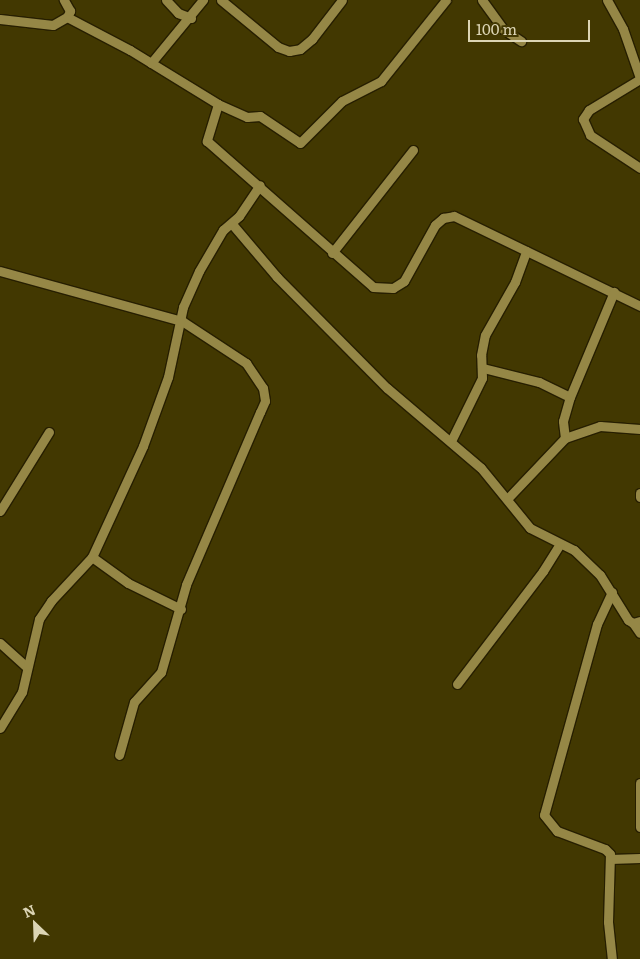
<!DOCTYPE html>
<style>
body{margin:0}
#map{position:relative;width:640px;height:959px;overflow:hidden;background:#423801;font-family:Literata,serif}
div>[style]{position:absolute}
.roads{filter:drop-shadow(1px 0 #271f00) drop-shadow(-1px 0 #271f00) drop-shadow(0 1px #271f00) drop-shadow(0 -1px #271f00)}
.minor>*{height:9px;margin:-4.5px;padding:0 4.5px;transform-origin:4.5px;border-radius:4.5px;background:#958746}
span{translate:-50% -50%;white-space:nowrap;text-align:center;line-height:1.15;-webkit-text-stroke:4.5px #423801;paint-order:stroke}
.north{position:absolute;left:10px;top:899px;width:50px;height:50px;-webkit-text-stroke:4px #423801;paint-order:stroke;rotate:336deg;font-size:14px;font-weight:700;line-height:20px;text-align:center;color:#dcd5b5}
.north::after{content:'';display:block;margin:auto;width:18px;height:22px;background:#dcd5b5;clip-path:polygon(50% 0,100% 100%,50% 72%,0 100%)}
.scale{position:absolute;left:468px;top:20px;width:122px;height:22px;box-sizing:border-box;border:2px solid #dcd5b5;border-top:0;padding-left:6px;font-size:15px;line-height:18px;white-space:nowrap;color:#dcd5b5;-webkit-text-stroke:4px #423801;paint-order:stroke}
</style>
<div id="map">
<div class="roads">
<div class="minor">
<i style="left:166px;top:0;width:18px;rotate:47deg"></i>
<i style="left:178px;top:13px;width:14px;rotate:21deg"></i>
<i style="left:221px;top:0;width:74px;rotate:39.5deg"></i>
<i style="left:278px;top:47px;width:12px;rotate:20deg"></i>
<i style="left:289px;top:51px;width:11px;rotate:-10deg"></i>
<i style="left:300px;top:49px;width:16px;rotate:-40deg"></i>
<i style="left:312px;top:39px;width:49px;rotate:-52.4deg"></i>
<i style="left:482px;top:0;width:36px;rotate:54deg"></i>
<i style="left:503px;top:29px;width:22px;rotate:34deg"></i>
<i style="left:607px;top:0;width:33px;rotate:61deg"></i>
<i style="left:623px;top:29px;width:52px;rotate:70.9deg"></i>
<i style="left:67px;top:17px;width:71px;rotate:27.6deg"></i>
<i style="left:130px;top:50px;width:103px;rotate:31.5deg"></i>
<i style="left:218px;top:104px;width:32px;rotate:24deg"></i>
<i style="left:247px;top:117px;width:13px;rotate:-4deg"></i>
<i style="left:260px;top:116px;width:48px;rotate:34deg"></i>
<i style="left:300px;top:143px;width:59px;rotate:-45deg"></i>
<i style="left:342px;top:101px;width:44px;rotate:-27.1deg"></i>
<i style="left:381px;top:81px;width:104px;rotate:-51.3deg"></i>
<i style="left:0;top:19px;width:53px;rotate:6.5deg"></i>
<i style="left:53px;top:25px;width:16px;rotate:-30deg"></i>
<i style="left:67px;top:17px;width:7px;rotate:-63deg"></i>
<i style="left:70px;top:11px;width:13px;rotate:-119deg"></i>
<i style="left:151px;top:63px;width:82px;rotate:-50.5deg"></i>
<i style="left:640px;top:79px;width:60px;rotate:148.7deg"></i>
<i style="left:589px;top:110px;width:11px;rotate:124deg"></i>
<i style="left:583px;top:119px;width:17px;rotate:66deg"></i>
<i style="left:590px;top:135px;width:60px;rotate:33.4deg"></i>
<i style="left:218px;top:104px;width:39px;rotate:107deg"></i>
<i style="left:207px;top:141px;width:221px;rotate:41.3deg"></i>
<i style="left:373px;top:287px;width:20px;rotate:3deg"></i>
<i style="left:393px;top:288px;width:13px;rotate:-32deg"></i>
<i style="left:404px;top:281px;width:64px;rotate:-61deg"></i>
<i style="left:435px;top:225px;width:11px;rotate:-41deg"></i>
<i style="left:443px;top:218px;width:11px;rotate:-10deg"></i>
<i style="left:454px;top:216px;width:207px;rotate:25.8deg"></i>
<i style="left:232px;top:224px;width:70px;rotate:49.7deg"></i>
<i style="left:277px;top:277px;width:156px;rotate:45.3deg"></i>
<i style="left:387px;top:388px;width:123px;rotate:40.4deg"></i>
<i style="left:481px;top:468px;width:77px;rotate:50.8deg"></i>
<i style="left:530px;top:528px;width:49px;rotate:26.6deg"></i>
<i style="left:574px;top:550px;width:36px;rotate:44deg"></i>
<i style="left:600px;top:575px;width:53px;rotate:58.1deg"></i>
<i style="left:628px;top:620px;width:6px;rotate:31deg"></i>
<i style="left:633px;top:623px;width:7px;rotate:-16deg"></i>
<i style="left:332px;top:253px;width:131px;rotate:-51.8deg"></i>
<i style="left:0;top:271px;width:189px;rotate:15.4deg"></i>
<i style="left:182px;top:321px;width:77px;rotate:33.3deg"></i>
<i style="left:246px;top:363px;width:30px;rotate:56deg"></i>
<i style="left:263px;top:388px;width:13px;rotate:81deg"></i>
<i style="left:265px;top:401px;width:12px;rotate:114deg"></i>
<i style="left:260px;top:412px;width:188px;rotate:113.2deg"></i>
<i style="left:186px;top:585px;width:91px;rotate:106deg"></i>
<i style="left:161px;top:672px;width:40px;rotate:132deg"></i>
<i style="left:134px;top:702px;width:55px;rotate:105.8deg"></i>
<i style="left:483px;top:368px;width:58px;rotate:14deg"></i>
<i style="left:539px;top:382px;width:34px;rotate:26deg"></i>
<i style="left:565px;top:438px;width:17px;rotate:-97deg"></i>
<i style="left:563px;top:421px;width:25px;rotate:-74deg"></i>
<i style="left:570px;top:397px;width:114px;rotate:-67.3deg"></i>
<i style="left:451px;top:441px;width:70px;rotate:-63.8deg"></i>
<i style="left:482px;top:378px;width:23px;rotate:-92deg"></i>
<i style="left:481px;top:355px;width:20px;rotate:-79deg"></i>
<i style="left:485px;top:335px;width:61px;rotate:-60.5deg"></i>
<i style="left:515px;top:282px;width:33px;rotate:-70deg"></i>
<i style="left:640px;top:493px;width:4px;rotate:90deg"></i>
<i style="left:508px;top:498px;width:83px;rotate:-46.5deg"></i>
<i style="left:565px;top:438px;width:37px;rotate:-19deg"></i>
<i style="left:600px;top:426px;width:40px;rotate:4.3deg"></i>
<i style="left:0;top:511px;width:93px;rotate:-58.2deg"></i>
<i style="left:92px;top:557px;width:44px;rotate:35.8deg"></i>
<i style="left:128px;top:583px;width:59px;rotate:26.1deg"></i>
<i style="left:612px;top:592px;width:35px;rotate:115deg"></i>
<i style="left:597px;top:624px;width:198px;rotate:105.5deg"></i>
<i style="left:544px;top:815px;width:21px;rotate:51deg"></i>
<i style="left:557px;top:831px;width:51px;rotate:20.6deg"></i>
<i style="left:605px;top:849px;width:7px;rotate:45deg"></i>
<i style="left:610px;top:854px;width:68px;rotate:91.7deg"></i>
<i style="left:608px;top:922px;width:37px;rotate:84deg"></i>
<i style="left:633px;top:623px;width:12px;rotate:55deg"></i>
<i style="left:0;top:643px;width:36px;rotate:42deg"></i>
<i style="left:457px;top:684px;width:142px;rotate:-52.7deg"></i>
<i style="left:543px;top:571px;width:32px;rotate:-58deg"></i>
<i style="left:0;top:728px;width:42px;rotate:-58.6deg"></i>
<i style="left:22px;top:692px;width:75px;rotate:-76.9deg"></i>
<i style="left:39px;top:619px;width:22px;rotate:-56deg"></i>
<i style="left:51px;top:601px;width:60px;rotate:-47deg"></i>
<i style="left:92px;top:557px;width:122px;rotate:-65.3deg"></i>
<i style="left:143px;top:446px;width:73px;rotate:-70.1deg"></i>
<i style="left:168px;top:377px;width:72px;rotate:-77.9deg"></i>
<i style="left:183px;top:307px;width:39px;rotate:-66deg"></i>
<i style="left:199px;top:271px;width:48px;rotate:-59.7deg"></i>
<i style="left:223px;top:230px;width:21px;rotate:-41deg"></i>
<i style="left:239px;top:216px;width:37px;rotate:-56deg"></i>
<i style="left:640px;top:783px;width:44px;rotate:90deg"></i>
<i style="left:610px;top:859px;width:30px;rotate:-2deg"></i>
</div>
</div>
<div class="north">N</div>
<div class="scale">100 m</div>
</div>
